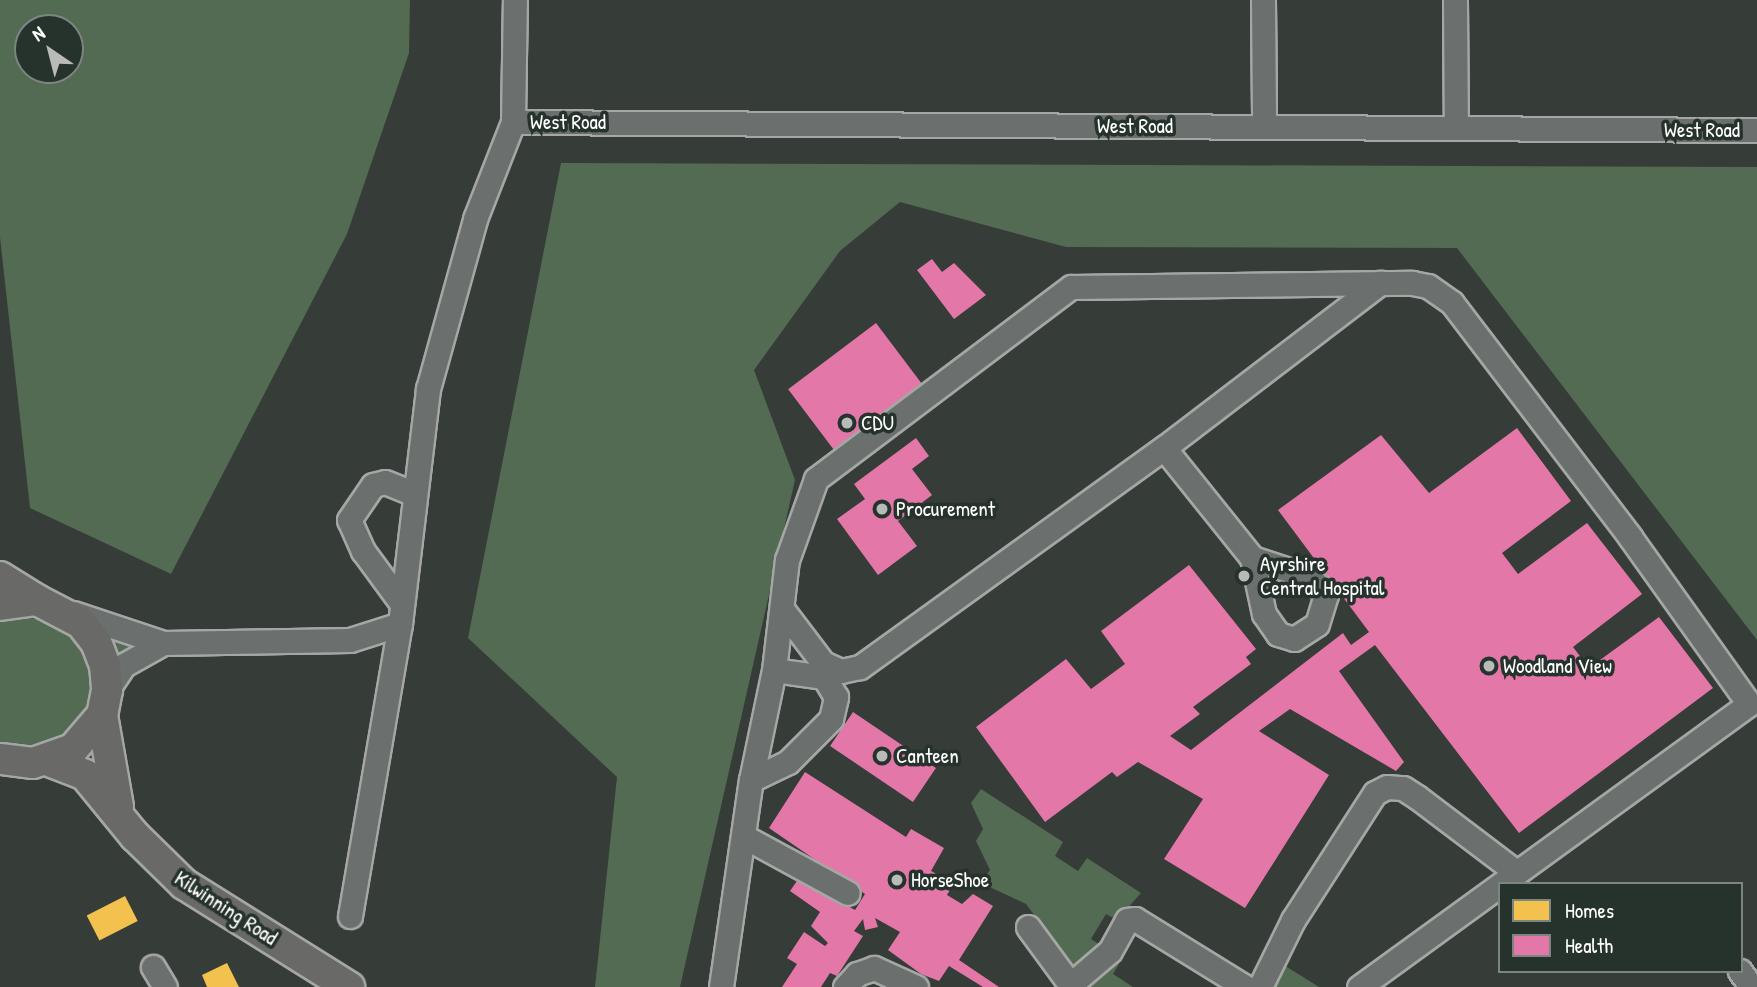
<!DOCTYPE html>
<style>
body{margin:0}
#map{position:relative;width:1757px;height:987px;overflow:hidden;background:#363c37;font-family:"Patrick Hand",sans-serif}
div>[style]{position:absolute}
.green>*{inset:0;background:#536a53}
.homes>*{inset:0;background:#f2c14e;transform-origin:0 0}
.health>*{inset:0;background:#e377a8;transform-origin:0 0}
.roads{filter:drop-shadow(2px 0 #a5a7a5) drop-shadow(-2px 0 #a5a7a5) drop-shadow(0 2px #a5a7a5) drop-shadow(0 -2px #a5a7a5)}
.minor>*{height:23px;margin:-11.5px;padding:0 11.5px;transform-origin:11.5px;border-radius:11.5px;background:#6b6f6d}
.major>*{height:30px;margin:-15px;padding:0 15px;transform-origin:15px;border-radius:15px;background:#696a67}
.dots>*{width:19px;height:19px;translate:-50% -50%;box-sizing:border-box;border:4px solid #26332d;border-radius:50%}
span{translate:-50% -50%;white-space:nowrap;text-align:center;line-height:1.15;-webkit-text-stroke:7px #26332d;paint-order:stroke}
.street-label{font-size:21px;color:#fff}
.poi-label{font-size:21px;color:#fff}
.left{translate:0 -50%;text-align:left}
.legend{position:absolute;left:1498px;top:882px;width:245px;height:91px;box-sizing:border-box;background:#26332d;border:2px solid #7d8581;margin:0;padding:9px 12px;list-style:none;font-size:21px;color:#fff}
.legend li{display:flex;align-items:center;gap:14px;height:35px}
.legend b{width:35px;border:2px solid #7d8581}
.north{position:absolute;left:14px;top:14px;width:70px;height:70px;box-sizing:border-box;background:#26332d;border:2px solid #7d8581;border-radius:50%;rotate:325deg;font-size:19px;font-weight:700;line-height:28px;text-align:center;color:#fff}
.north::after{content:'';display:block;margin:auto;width:24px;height:32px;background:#b9bbb9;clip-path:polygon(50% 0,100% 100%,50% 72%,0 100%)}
</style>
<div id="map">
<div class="green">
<i style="clip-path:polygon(evenodd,0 0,410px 0,409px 53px,347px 234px,171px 574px,30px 508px,0 237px,0 0,28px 28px,70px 28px,70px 70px,28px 70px,28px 28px)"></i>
<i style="clip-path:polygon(561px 163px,1757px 167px,1757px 640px,1457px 248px,1066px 247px,900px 202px,840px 251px,754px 370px,795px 480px,680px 987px,595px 987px,617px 777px,468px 638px)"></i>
<i style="clip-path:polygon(25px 617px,47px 621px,67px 631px,82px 648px,90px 669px,92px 691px,86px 713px,73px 732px,34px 752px,0 747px,0 622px)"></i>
<i style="clip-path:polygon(102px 635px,118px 640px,135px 644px,114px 663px)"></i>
<i style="clip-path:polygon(981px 789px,1063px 842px,1055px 856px,1078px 871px,1087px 858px,1141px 893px,1117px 920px,1106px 914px,1091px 939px,1102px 946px,1079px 967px,1073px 967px,1026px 904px,981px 883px,990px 870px,976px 841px,983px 829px,971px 803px)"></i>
<i style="clip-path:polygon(1111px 959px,1119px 964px,1113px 974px,1133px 987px,1086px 987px,1082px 981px)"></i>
<i style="clip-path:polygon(1279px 962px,1319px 987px,1271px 987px)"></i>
</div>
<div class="homes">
<i style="left:125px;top:896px;width:28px;height:43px;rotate:63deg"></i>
<i style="clip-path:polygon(227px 963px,239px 987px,207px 987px,202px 975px)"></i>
</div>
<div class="health">
<i style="clip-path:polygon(932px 259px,942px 272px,954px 263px,986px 295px,954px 319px,917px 270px)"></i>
<i style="left:876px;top:323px;width:84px;height:110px;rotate:53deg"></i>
<i style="clip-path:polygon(1517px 428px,1571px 501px,1502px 553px,1518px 574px,1587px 523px,1642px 594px,1573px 647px,1589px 668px,1659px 617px,1713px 688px,1519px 833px,1375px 645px,1339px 671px,1404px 762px,1396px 771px,1290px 709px,1259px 731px,1329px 775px,1245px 908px,1164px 859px,1203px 799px,1138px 762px,1117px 777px,1112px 772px,1045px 822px,976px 727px,1066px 659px,1091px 689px,1125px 664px,1101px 631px,1189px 565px,1256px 649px,1246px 657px,1251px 664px,1193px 707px,1200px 714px,1170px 736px,1191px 750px,1343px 633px,1351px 645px,1369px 632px,1278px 510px,1381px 435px,1429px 493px)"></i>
<i style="clip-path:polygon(916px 438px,929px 456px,912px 469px,932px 495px,898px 521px,917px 546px,878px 575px,837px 519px,865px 499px,854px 484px)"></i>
<i style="left:853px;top:712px;width:100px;height:41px;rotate:34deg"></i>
<i style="clip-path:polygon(805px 772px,906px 837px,911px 829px,944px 848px,931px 871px,954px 883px,947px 895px,962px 904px,973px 894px,993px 906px,959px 960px,999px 987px,983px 987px,949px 966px,939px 981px,921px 974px,888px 950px,900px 932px,875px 918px,878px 927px,865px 930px,863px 919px,854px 931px,863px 936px,837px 976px,830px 973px,821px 987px,782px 987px,797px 964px,787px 958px,804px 932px,825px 946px,828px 943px,811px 926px,820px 912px,790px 891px,799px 878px,855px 910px,865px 894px,769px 828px)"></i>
</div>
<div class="roads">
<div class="minor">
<i style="left:1263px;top:0;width:127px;rotate:89.5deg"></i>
<i style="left:1455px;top:0;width:128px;rotate:89.6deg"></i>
<i style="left:513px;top:122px;width:1244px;rotate:0.37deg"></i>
<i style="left:1164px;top:448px;width:141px;rotate:51.3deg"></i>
<i style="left:1252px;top:558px;width:57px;rotate:77.9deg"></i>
<i style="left:1264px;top:614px;width:24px;rotate:55deg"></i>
<i style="left:1278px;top:634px;width:17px;rotate:17deg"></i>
<i style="left:1294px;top:639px;width:27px;rotate:-33deg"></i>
<i style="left:1317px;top:624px;width:30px;rotate:-73deg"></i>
<i style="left:1326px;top:595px;width:24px;rotate:-132deg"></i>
<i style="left:1310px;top:577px;width:61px;rotate:-161.9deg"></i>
<i style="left:402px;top:604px;width:66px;rotate:-126.3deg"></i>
<i style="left:363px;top:551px;width:34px;rotate:-114deg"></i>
<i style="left:349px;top:520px;width:42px;rotate:-55.6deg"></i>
<i style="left:373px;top:485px;width:12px;rotate:-14deg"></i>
<i style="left:385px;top:482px;width:32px;rotate:22deg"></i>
<i style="left:782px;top:609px;width:68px;rotate:52.8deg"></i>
<i style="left:823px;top:663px;width:20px;rotate:24deg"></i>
<i style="left:841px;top:671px;width:19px;rotate:-12deg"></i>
<i style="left:860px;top:667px;width:375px;rotate:-35.8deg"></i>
<i style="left:1164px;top:448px;width:272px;rotate:-37.4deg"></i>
<i style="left:73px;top:613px;width:95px;rotate:18.4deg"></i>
<i style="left:163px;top:643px;width:187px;rotate:-0.9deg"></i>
<i style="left:350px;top:640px;width:52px;rotate:-17.7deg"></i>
<i style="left:400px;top:624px;width:237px;rotate:-83.2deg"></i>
<i style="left:428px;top:389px;width:176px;rotate:-74.5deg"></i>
<i style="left:475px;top:219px;width:104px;rotate:-68.6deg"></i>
<i style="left:513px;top:122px;width:122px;rotate:-89.1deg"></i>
<i style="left:107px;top:690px;width:30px;rotate:-56deg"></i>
<i style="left:124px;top:665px;width:45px;rotate:-29.4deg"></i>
<i style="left:751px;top:780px;width:41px;rotate:-25.9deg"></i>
<i style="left:788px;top:762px;width:61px;rotate:-45deg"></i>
<i style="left:831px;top:719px;width:23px;rotate:-77deg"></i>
<i style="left:836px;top:697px;width:23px;rotate:-121deg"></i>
<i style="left:824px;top:677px;width:50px;rotate:-172deg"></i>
<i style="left:743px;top:836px;width:119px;rotate:28.5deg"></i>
<i style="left:350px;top:916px;width:296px;rotate:-80.3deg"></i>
<i style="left:1028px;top:927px;width:74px;rotate:53.7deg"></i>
<i style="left:153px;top:967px;width:23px;rotate:59deg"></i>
<i style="left:1740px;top:971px;width:19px;rotate:55deg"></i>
<i style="left:1070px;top:985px;width:52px;rotate:-40.4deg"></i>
<i style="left:1110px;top:951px;width:35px;rotate:-61deg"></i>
<i style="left:1127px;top:920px;width:8px;rotate:-7deg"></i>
<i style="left:1135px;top:919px;width:129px;rotate:31.7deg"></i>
<i style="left:721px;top:987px;width:209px;rotate:-81.8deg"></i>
<i style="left:751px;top:780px;width:112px;rotate:-78.2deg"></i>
<i style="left:774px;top:670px;width:111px;rotate:-83.3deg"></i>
<i style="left:787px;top:560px;width:86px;rotate:-70.3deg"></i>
<i style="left:816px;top:479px;width:319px;rotate:-37deg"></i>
<i style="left:1071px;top:287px;width:341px;rotate:-0.7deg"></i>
<i style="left:1412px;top:283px;width:16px;rotate:11deg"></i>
<i style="left:1428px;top:286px;width:29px;rotate:35deg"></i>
<i style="left:1452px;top:303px;width:294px;rotate:52.7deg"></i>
<i style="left:1630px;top:537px;width:205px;rotate:54.5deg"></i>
<i style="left:1749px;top:704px;width:482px;rotate:144deg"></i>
<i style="left:845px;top:987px;width:18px;rotate:-47deg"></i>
<i style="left:857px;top:974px;width:18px;rotate:-19deg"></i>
<i style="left:874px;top:968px;width:46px;rotate:24.3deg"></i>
<i style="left:1260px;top:987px;width:75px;rotate:-63.8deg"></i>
<i style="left:1293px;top:920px;width:151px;rotate:-57.2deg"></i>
<i style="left:1375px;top:793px;width:13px;rotate:-27deg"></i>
<i style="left:1387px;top:787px;width:16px;rotate:4deg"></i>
<i style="left:1403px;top:788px;width:17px;rotate:33deg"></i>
<i style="left:1417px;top:797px;width:124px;rotate:37.1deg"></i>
</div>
<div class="major">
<i style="left:0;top:577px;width:44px;rotate:31.9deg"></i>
<i style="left:0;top:605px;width:37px;rotate:-8deg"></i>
<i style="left:37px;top:600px;width:50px;rotate:27.6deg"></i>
<i style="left:81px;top:623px;width:24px;rotate:52deg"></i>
<i style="left:96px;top:642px;width:25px;rotate:69deg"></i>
<i style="left:105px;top:665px;width:25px;rotate:85deg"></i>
<i style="left:107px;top:690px;width:25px;rotate:101deg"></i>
<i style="left:102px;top:715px;width:45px;rotate:130.5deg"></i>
<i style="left:73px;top:749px;width:42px;rotate:160.7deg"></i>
<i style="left:33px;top:763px;width:33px;rotate:-173deg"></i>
<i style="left:102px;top:715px;width:93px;rotate:80.1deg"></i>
<i style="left:49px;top:761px;width:39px;rotate:21deg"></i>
<i style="left:85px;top:775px;width:79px;rotate:50.7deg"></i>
<i style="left:135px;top:836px;width:69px;rotate:44.4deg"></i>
<i style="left:184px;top:884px;width:195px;rotate:32deg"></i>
</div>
</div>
<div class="dots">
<i style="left:847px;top:423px;background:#b9bbb9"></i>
<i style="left:882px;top:509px;background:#b9bbb9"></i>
<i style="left:1244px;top:576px;background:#b9bbb9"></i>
<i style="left:1489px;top:666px;background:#b9bbb9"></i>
<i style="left:882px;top:756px;background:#b9bbb9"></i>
<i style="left:897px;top:880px;background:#b9bbb9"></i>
</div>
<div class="street-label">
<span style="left:568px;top:122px">West Road</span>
<span style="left:1135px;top:126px">West Road</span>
<span style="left:1702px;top:130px">West Road</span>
<span style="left:226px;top:908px;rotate:33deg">Kilwinning Road</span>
</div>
<div class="poi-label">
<span class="left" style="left:861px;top:423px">CDU</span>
<span class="left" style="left:896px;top:509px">Procurement</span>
<span class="left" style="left:1260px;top:576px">Ayrshire<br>Central Hospital</span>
<span class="left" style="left:1503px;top:666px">Woodland View</span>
<span class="left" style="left:896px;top:756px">Canteen</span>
<span class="left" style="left:911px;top:880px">HorseShoe</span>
</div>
<ul class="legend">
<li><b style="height:19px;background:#f2c14e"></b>Homes</li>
<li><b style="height:19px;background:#e377a8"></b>Health</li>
</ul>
<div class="north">N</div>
</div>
